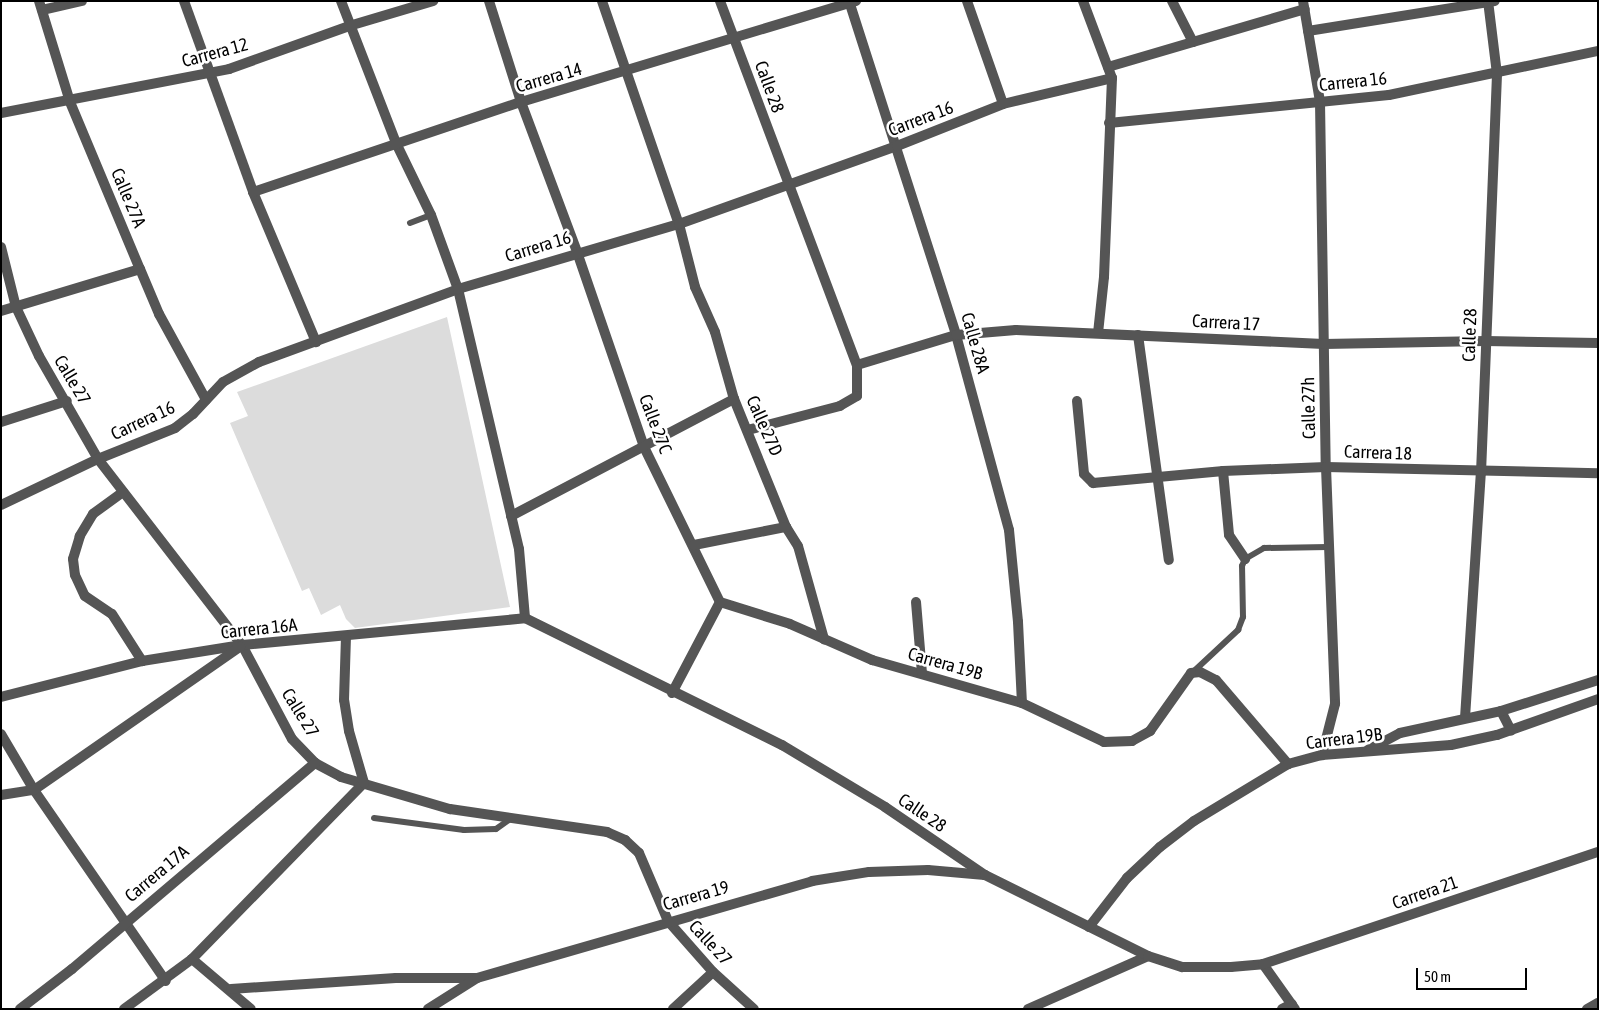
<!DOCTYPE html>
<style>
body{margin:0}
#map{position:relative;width:1599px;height:1010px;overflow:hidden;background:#fff;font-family:"Asap Condensed",sans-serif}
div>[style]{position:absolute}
.green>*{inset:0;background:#dcdcdc}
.service>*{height:6px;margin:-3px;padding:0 3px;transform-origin:3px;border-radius:3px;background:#555}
.minor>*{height:10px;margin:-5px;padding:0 5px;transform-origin:5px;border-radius:5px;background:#555}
.tertiary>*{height:10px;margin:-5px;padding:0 5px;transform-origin:5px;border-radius:5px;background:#555}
span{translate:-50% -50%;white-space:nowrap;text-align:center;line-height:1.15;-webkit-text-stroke:5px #fff;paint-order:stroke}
.street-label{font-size:18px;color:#000}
.frame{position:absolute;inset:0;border:2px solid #000;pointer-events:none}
.scale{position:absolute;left:1416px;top:968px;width:111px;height:22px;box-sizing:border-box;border:2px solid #000;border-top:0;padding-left:6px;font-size:15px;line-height:18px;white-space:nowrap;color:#000;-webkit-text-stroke:4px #fff;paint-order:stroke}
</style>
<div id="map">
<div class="green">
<i style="clip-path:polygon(447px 317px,510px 607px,355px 628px,346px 619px,340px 605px,321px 615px,309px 588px,302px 591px,230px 423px,248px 416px,237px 392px)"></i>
</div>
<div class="service">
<i style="left:410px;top:223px;width:22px;rotate:-21deg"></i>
<i style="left:1193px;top:672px;width:62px;rotate:-43deg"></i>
<i style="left:1238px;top:630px;width:14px;rotate:-69deg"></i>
<i style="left:1243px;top:617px;width:51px;rotate:-91.1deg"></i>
<i style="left:1242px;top:566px;width:8px;rotate:-67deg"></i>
<i style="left:1245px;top:559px;width:22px;rotate:-30deg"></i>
<i style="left:1264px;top:548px;width:64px;rotate:-0.9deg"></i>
<i style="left:374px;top:818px;width:91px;rotate:7.6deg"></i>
<i style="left:464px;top:830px;width:32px;rotate:-2deg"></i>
<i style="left:496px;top:829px;width:19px;rotate:-35deg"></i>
</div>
<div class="minor">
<i style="left:39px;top:1px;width:106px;rotate:72.9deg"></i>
<i style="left:70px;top:102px;width:181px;rotate:67.3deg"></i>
<i style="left:140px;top:269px;width:49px;rotate:67.1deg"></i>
<i style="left:159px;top:314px;width:98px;rotate:61.3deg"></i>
<i style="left:184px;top:1px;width:203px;rotate:70.1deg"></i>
<i style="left:253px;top:192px;width:163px;rotate:67.2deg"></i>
<i style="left:341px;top:1px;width:152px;rotate:68.8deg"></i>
<i style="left:396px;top:143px;width:80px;rotate:64.1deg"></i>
<i style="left:431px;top:215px;width:79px;rotate:70deg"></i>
<i style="left:458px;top:289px;width:267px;rotate:76.8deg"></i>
<i style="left:519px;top:549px;width:69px;rotate:85deg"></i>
<i style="left:489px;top:1px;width:106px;rotate:72.4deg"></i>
<i style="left:521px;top:102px;width:160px;rotate:69.5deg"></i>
<i style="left:577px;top:252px;width:206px;rotate:71deg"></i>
<i style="left:644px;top:447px;width:173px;rotate:63.9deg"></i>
<i style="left:602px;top:1px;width:236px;rotate:71deg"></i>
<i style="left:679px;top:224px;width:65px;rotate:75.7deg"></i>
<i style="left:695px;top:287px;width:49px;rotate:66deg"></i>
<i style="left:715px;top:332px;width:70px;rotate:74.2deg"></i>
<i style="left:734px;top:399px;width:138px;rotate:67.9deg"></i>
<i style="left:786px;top:527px;width:22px;rotate:58deg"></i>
<i style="left:798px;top:546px;width:97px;rotate:74.4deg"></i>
<i style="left:720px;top:1px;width:389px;rotate:69.4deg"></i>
<i style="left:857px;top:365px;width:31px;rotate:90deg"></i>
<i style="left:857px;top:396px;width:20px;rotate:150deg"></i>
<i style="left:840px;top:406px;width:95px;rotate:165.4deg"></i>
<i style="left:849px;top:1px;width:351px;rotate:72.2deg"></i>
<i style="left:956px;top:335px;width:202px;rotate:74.8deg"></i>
<i style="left:1009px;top:530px;width:92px;rotate:84.4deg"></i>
<i style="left:1018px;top:622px;width:81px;rotate:87.2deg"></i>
<i style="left:967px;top:1px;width:109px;rotate:70.7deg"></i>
<i style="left:1083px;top:1px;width:82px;rotate:69.4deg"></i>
<i style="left:1112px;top:78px;width:199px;rotate:92.3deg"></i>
<i style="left:1104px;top:277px;width:56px;rotate:96.1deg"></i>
<i style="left:1172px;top:1px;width:46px;rotate:62.9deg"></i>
<i style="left:1303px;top:1px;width:102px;rotate:80.4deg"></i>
<i style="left:1320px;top:102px;width:365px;rotate:89.1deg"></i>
<i style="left:1326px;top:467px;width:237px;rotate:87.8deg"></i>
<i style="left:1335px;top:704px;width:53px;rotate:104.3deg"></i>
<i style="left:42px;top:10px;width:41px;rotate:-12.7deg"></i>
<i style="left:1308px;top:31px;width:189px;rotate:-9.1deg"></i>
<i style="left:1108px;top:67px;width:205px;rotate:-16.4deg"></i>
<i style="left:1px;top:113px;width:232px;rotate:-10.9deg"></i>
<i style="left:229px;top:69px;width:127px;rotate:-19.7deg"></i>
<i style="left:349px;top:26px;width:88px;rotate:-16.6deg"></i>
<i style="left:1109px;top:123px;width:281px;rotate:-5.7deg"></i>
<i style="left:1389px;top:95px;width:214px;rotate:-11.9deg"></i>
<i style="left:253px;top:192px;width:283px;rotate:-18.6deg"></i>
<i style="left:521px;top:102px;width:350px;rotate:-16.8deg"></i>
<i style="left:1px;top:247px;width:62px;rotate:76deg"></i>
<i style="left:16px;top:307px;width:54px;rotate:64.9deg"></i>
<i style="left:39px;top:356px;width:119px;rotate:60.2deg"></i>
<i style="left:98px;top:459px;width:235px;rotate:52.3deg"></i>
<i style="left:242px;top:645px;width:106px;rotate:62deg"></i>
<i style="left:292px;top:739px;width:33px;rotate:46deg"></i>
<i style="left:315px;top:763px;width:30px;rotate:28deg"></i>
<i style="left:341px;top:777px;width:114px;rotate:16.4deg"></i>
<i style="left:450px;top:809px;width:159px;rotate:8.3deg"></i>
<i style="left:607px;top:832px;width:20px;rotate:24deg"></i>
<i style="left:625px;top:840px;width:19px;rotate:43deg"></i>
<i style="left:639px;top:853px;width:74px;rotate:66.9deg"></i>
<i style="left:668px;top:921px;width:68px;rotate:48.6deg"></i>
<i style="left:713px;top:972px;width:55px;rotate:42.1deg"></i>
<i style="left:1px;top:311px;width:145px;rotate:-16.8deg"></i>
<i style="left:1138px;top:335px;width:227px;rotate:82.2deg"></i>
<i style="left:857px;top:365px;width:103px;rotate:-16.9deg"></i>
<i style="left:956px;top:335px;width:60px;rotate:-4.8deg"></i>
<i style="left:1016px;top:330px;width:308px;rotate:2.6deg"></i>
<i style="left:1324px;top:344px;width:162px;rotate:-1.1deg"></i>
<i style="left:1486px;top:341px;width:112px;rotate:1deg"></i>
<i style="left:1077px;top:401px;width:73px;rotate:84.5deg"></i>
<i style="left:1084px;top:474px;width:13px;rotate:45deg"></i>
<i style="left:1093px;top:483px;width:131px;rotate:-5.3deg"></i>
<i style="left:1223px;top:471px;width:103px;rotate:-2.2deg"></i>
<i style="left:1326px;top:467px;width:272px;rotate:1.3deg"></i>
<i style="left:1px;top:422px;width:69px;rotate:-17.7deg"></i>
<i style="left:1223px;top:471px;width:64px;rotate:84.6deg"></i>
<i style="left:1229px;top:535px;width:29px;rotate:56deg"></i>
<i style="left:123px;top:492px;width:37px;rotate:144deg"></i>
<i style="left:93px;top:514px;width:26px;rotate:121deg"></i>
<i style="left:80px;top:536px;width:24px;rotate:107deg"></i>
<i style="left:73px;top:559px;width:16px;rotate:83deg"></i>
<i style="left:75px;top:575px;width:23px;rotate:65deg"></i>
<i style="left:85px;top:596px;width:32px;rotate:34deg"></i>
<i style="left:112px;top:614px;width:56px;rotate:57.4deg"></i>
<i style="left:1px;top:505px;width:107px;rotate:-25.4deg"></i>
<i style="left:98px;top:459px;width:83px;rotate:-21.9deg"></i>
<i style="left:175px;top:428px;width:23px;rotate:-38deg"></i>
<i style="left:193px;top:414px;width:44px;rotate:-46.8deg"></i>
<i style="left:223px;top:382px;width:41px;rotate:-29.1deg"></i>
<i style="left:259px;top:362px;width:212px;rotate:-20.1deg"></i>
<i style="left:458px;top:289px;width:230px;rotate:-16.4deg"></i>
<i style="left:679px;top:224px;width:232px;rotate:-19.7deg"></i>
<i style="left:897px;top:146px;width:114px;rotate:-21.6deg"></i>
<i style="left:1003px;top:104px;width:112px;rotate:-13.4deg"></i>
<i style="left:511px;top:516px;width:252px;rotate:-27.7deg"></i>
<i style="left:694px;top:545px;width:94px;rotate:-11.1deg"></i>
<i style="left:720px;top:602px;width:73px;rotate:17.4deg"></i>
<i style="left:790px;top:624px;width:90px;rotate:23.7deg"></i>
<i style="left:872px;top:660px;width:156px;rotate:16deg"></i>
<i style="left:1022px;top:703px;width:91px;rotate:25.4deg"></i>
<i style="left:1104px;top:742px;width:28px;rotate:-2deg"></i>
<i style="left:1132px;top:741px;width:21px;rotate:-29deg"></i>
<i style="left:1150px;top:731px;width:71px;rotate:-54.7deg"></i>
<i style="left:1191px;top:673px;width:9px;rotate:-6deg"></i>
<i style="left:1200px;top:672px;width:18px;rotate:27deg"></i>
<i style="left:1216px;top:680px;width:111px;rotate:49.4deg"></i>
<i style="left:916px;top:602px;width:71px;rotate:85.2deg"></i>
<i style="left:525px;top:618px;width:287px;rotate:26.3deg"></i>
<i style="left:782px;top:745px;width:120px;rotate:31deg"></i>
<i style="left:885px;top:807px;width:121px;rotate:34.2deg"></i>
<i style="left:672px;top:693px;width:103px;rotate:-62.2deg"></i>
<i style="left:1px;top:697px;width:146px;rotate:-14.3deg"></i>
<i style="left:142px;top:661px;width:101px;rotate:-9.1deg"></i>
<i style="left:242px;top:645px;width:284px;rotate:-5.4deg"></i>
<i style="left:1501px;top:711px;width:22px;rotate:63deg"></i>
<i style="left:1465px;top:718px;width:246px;rotate:-86.3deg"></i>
<i style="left:1481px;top:473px;width:399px;rotate:-87.7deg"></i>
<i style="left:1497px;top:74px;width:74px;rotate:-97deg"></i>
<i style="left:1px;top:734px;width:65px;rotate:59.5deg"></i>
<i style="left:34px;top:790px;width:232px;rotate:55.4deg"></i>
<i style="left:1368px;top:750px;width:36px;rotate:-28deg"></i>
<i style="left:1400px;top:733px;width:103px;rotate:-12.3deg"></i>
<i style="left:1501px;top:711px;width:102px;rotate:-17.7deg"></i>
<i style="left:1px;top:795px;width:33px;rotate:-9deg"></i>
<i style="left:34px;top:790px;width:251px;rotate:-34.8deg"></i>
<i style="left:1089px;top:927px;width:62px;rotate:-52.2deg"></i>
<i style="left:1127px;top:878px;width:45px;rotate:-43.2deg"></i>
<i style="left:1160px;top:847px;width:43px;rotate:-37.4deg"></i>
<i style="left:1194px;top:821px;width:110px;rotate:-31.2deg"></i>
<i style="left:1288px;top:764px;width:35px;rotate:-15deg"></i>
<i style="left:1322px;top:755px;width:129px;rotate:-4.4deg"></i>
<i style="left:1451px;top:745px;width:47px;rotate:-12.3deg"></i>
<i style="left:1497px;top:735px;width:107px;rotate:-19.6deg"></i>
<i style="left:192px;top:959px;width:77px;rotate:40.3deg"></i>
<i style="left:1263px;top:964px;width:55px;rotate:54.6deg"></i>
<i style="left:231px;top:989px;width:165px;rotate:-3.8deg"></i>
<i style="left:396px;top:978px;width:81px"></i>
<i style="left:20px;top:1009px;width:66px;rotate:-37.6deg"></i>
<i style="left:72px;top:969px;width:319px;rotate:-40.3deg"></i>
<i style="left:124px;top:1009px;width:84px;rotate:-36.3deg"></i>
<i style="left:192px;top:959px;width:246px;rotate:-45.7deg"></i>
<i style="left:364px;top:783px;width:54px;rotate:-106.1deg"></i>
<i style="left:349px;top:731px;width:31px;rotate:-99deg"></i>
<i style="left:344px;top:700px;width:63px;rotate:-88.2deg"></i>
<i style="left:673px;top:1009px;width:54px;rotate:-42.8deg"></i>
<i style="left:1028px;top:1009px;width:131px;rotate:-23.8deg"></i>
<i style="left:1282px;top:1009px;width:11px;rotate:-27deg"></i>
<i style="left:1587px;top:1009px;width:13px;rotate:-29deg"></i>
</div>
<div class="tertiary">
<i style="left:428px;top:1009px;width:58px;rotate:-32.3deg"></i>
<i style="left:477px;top:978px;width:349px;rotate:-16.1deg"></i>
<i style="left:812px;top:881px;width:58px;rotate:-9deg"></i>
<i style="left:869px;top:872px;width:59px;rotate:-1.9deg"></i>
<i style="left:928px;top:870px;width:57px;rotate:5deg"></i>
<i style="left:985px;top:875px;width:182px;rotate:26.4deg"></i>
<i style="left:1148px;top:956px;width:36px;rotate:18deg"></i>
<i style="left:1182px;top:967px;width:49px"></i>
<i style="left:1231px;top:967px;width:32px;rotate:-5deg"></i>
<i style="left:1263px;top:964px;width:353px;rotate:-18.5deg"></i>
</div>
<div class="street-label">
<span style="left:215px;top:53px;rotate:-15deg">Carrera 12</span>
<span style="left:549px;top:78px;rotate:-16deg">Carrera 14</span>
<span style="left:1353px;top:82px;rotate:-6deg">Carrera 16</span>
<span style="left:769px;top:87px;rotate:70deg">Calle 28</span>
<span style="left:921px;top:119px;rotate:-21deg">Carrera 16</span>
<span style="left:128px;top:198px;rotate:67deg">Calle 27A</span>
<span style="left:538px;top:247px;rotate:-17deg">Carrera 16</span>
<span style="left:1226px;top:323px;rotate:3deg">Carrera 17</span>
<span style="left:1470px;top:335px;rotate:-88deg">Calle 28</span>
<span style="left:975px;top:343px;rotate:74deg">Calle 28A</span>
<span style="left:72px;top:380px;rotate:59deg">Calle 27</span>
<span style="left:1309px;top:408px;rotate:-91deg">Calle 27h</span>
<span style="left:143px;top:421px;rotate:-25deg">Carrera 16</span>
<span style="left:655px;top:424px;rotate:69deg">Calle 27C</span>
<span style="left:764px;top:426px;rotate:66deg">Calle 27D</span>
<span style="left:1378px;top:453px;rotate:2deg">Carrera 18</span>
<span style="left:259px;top:629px;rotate:-6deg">Carrera 16A</span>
<span style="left:945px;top:664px;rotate:16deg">Carrera 19B</span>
<span style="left:300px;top:713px;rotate:58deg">Calle 27</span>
<span style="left:1344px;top:739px;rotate:-7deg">Carrera 19B</span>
<span style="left:922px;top:813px;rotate:34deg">Calle 28</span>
<span style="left:157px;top:874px;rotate:-40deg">Carrera 17A</span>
<span style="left:1425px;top:893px;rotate:-19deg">Carrera 21</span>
<span style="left:696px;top:896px;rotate:-16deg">Carrera 19</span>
<span style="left:710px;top:943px;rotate:47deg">Calle 27</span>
</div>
<div class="frame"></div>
<div class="scale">50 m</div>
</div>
